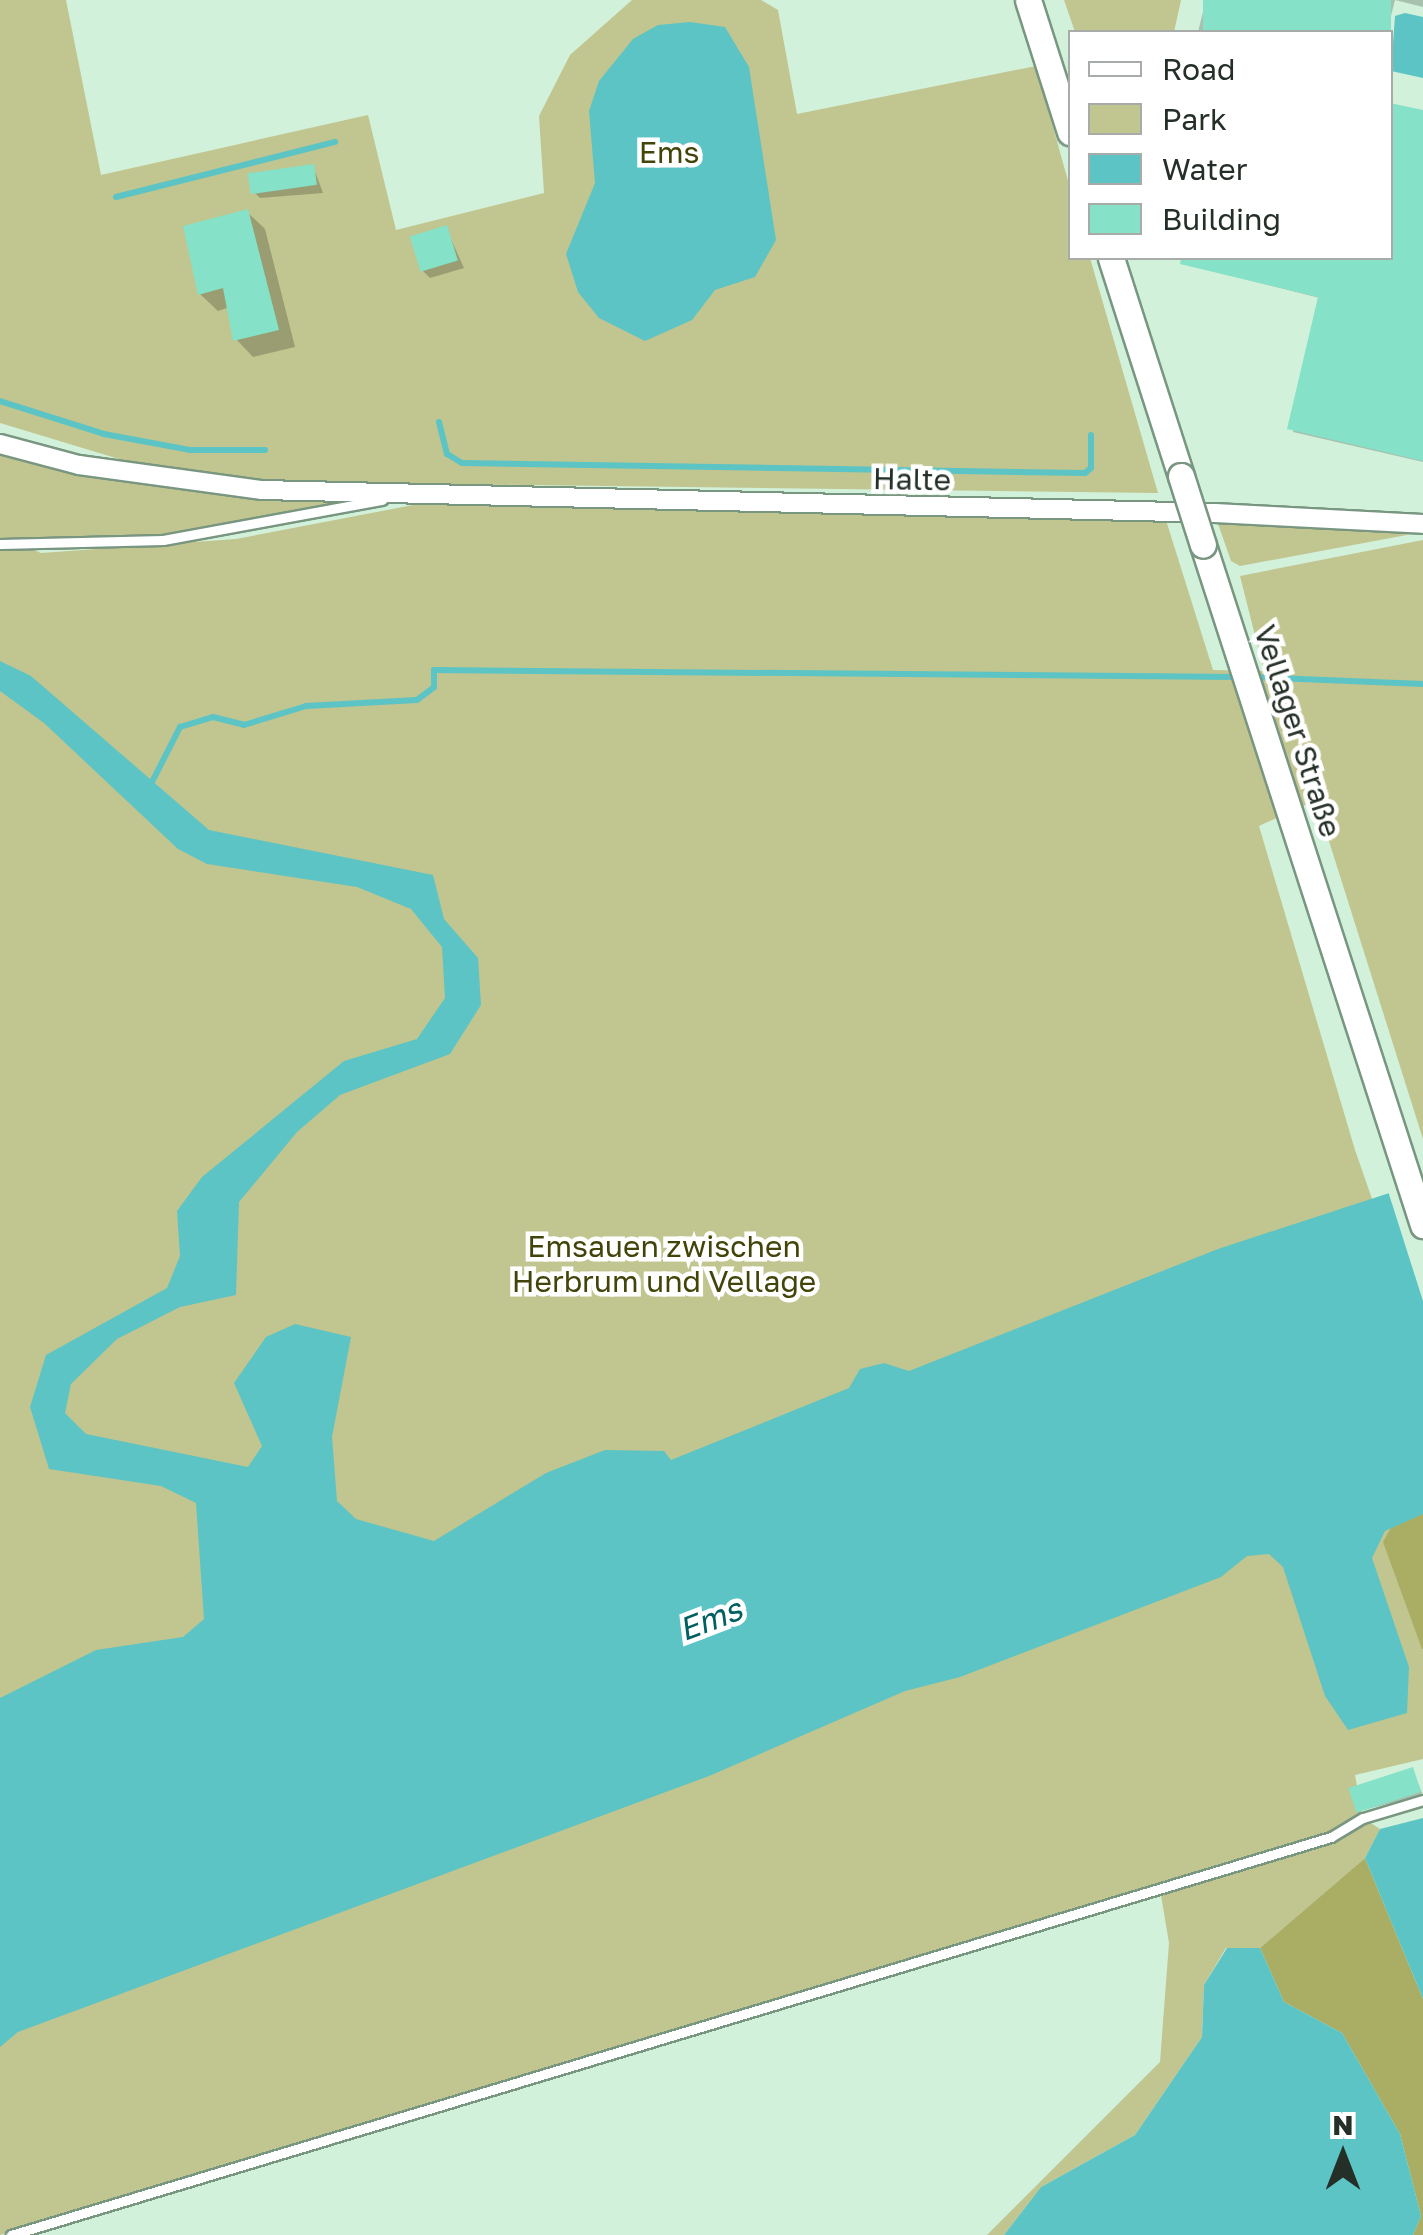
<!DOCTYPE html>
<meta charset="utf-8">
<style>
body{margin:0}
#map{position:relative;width:1423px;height:2235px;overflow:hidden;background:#d2f1da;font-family:"Golos Text",sans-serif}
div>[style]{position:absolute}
.green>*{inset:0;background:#c1c58f}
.forest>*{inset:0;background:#aaae65}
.water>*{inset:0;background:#5cc4c4}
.pier>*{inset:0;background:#d2f1da}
.shadow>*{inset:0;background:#0003}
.stream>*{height:6px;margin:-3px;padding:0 3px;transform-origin:3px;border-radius:3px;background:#5cc4c4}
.building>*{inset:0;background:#85e1c7;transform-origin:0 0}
.roads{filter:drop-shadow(2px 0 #799681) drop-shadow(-2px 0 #799681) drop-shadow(0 2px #799681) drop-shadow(0 -2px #799681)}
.lane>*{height:9px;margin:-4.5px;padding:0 4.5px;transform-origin:4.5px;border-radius:4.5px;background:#fff}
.street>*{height:18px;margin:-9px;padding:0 9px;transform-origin:9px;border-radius:9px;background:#fff}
.secondary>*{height:25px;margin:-12.5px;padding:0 12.5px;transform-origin:12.5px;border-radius:12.5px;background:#fff}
.bridges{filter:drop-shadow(2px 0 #799681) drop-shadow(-2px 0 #799681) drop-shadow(0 2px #799681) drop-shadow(0 -2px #799681)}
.secondary-bridge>*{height:25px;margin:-12.5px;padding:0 12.5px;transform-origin:12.5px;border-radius:12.5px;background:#fff}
span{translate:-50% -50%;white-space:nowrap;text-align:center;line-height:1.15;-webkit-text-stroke:9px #fff;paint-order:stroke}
.park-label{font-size:30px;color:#424409}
.street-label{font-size:30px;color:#242f27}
.water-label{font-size:32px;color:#006060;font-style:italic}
.legend{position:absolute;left:1068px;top:30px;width:325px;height:230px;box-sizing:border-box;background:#fff;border:2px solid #a7aca9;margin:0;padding:12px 18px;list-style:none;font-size:30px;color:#242f27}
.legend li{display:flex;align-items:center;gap:20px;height:50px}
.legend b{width:50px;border:2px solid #a7aca9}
.north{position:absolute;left:1293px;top:2105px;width:100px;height:100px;-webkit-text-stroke:8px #fff;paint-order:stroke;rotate:0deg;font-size:28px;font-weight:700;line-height:40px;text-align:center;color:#242f27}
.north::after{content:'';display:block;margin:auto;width:35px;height:45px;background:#242f27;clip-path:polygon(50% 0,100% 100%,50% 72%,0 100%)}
</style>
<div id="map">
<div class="green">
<i style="clip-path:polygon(0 0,66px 0,101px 175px,368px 115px,396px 230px,544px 193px,539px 116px,570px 55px,632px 0,761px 0,778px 10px,797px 114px,1036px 66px,1070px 188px,1070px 258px,1090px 258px,1158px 493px,280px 482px,129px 462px,0 423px)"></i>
<i style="clip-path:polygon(1064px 0,1181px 0,1174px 32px,1075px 32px)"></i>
<i style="clip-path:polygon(0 447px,377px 501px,139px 539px,19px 544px,41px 553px,236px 539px,434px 501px,1165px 517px,1213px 670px,1264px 671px,1240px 576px,1423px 540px,1423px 1139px,1316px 800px,1259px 826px,1355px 1150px,1423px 1345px,1423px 1759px,1355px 1775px,1363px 1818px,1380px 1829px,1365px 1858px,1260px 1948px,1226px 1948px,1204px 1985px,1202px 2037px,1135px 2135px,1041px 2187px,1004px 2235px,987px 2235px,1160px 2062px,1169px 1943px,1160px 1889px,0 2235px)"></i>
<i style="clip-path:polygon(1216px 518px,1423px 532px,1240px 566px,1231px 561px)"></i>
</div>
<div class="forest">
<i style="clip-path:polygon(1423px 1514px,1423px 1649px,1422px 1649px,1383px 1542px,1393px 1524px)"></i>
<i style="clip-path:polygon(1365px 1858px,1423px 1999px,1423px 2235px,1413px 2235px,1421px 2216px,1400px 2134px,1342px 2033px,1284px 2002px,1260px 1948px)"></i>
</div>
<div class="water">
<i style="clip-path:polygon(1405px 13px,1423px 17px,1423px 78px,1391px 71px,1395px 16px)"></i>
<i style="clip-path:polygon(690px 22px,725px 27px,749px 67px,776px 240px,755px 277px,715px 290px,692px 320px,645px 341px,599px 318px,578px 292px,566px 254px,595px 183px,589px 111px,599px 81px,633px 39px,658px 25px)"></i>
<i style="clip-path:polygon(0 661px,31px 676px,209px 830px,433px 875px,444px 919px,478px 958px,481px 1005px,450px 1054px,340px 1095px,297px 1132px,239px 1202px,236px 1295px,180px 1307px,117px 1339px,71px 1384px,65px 1413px,86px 1434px,248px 1467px,262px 1446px,234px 1383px,266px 1337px,295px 1324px,351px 1337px,332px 1437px,337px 1501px,356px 1519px,434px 1541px,546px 1473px,605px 1450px,664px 1451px,671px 1460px,849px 1388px,860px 1369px,884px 1363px,909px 1371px,1218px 1249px,1423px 1182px,1423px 1514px,1385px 1531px,1372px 1558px,1409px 1667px,1407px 1713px,1348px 1730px,1325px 1696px,1283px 1567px,1269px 1554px,1247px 1556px,1221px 1577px,960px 1677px,905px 1691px,709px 1776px,18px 2032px,0 2047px,0 1698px,96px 1650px,183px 1637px,204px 1619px,196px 1503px,161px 1486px,49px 1469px,30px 1407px,46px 1355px,167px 1288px,180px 1256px,177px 1211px,202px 1177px,344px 1061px,417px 1039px,445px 998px,442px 947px,411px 909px,357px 887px,207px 864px,178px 849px,44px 723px,0 691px)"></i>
<i style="clip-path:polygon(1423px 1818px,1423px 1999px,1365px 1858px,1380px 1829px)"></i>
<i style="clip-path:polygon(1227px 1948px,1260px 1948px,1284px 2002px,1342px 2033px,1400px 2134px,1421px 2216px,1413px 2235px,1004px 2235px,1041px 2187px,1135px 2135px,1202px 2037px,1204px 1985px)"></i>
</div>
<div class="pier">
<i style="clip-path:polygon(1423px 1177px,1423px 1301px,1387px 1188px)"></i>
</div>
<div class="shadow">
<i style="clip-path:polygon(1206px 0,1423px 0,1423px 7px,1395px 0,1387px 32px,1198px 32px)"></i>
<i style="clip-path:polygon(1423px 113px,1423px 462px,1293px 432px,1320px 298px,1204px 269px,1207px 258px,1390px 258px)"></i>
<i style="clip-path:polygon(313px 166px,323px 193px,260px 198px,252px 190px)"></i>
<i style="clip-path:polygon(247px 212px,265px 229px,295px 347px,253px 357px,236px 339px,230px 307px,218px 311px,200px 294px)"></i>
<i style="clip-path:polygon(446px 228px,464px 268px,430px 278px,422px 270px)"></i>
<i style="clip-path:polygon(1412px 1769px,1423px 1795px,1359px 1811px)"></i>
</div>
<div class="stream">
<i style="left:116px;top:197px;width:226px;rotate:-14.1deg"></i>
<i style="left:0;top:401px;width:109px;rotate:17.6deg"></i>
<i style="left:104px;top:434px;width:87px;rotate:10.5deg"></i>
<i style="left:190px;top:450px;width:75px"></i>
<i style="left:439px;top:422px;width:33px;rotate:76deg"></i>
<i style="left:447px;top:454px;width:17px;rotate:31deg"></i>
<i style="left:462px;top:463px;width:623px;rotate:0.92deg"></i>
<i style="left:1085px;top:473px;width:8px;rotate:-40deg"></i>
<i style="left:1091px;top:468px;width:33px;rotate:-90deg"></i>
<i style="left:1254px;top:677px;width:169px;rotate:2.4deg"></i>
<i style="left:152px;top:782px;width:62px;rotate:-63deg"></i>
<i style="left:180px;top:727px;width:34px;rotate:-17deg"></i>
<i style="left:213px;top:717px;width:32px;rotate:14deg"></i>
<i style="left:244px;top:725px;width:65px;rotate:-17deg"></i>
<i style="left:306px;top:706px;width:111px;rotate:-3.1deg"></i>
<i style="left:417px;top:700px;width:21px;rotate:-37deg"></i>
<i style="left:434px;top:687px;width:17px;rotate:-90deg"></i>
<i style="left:434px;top:670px;width:803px;rotate:0.5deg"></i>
</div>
<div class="building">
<i style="left:1203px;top:0;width:188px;height:33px"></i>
<i style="clip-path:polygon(1390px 103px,1423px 110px,1423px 461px,1287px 429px,1318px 297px,1180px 264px,1181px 258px,1390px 258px)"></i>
<i style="left:314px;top:164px;width:21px;height:67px;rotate:82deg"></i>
<i style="clip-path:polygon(248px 209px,279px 330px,233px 341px,223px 288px,198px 295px,183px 226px)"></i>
<i style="left:447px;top:225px;width:37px;height:39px;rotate:73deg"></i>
<i style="left:1413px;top:1767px;width:26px;height:68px;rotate:72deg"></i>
</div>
<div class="roads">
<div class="lane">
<i style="left:0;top:544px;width:163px;rotate:-1.4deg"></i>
<i style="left:163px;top:540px;width:223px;rotate:-10.4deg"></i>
<i style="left:11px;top:2235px;width:1379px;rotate:-16.78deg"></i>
<i style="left:1331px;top:1837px;width:37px;rotate:-31deg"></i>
<i style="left:1363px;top:1818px;width:63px;rotate:-16.7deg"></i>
</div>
<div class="street">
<i style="left:0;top:444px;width:82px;rotate:14.9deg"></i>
<i style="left:79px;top:465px;width:185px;rotate:7.8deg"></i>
<i style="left:262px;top:490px;width:953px;rotate:1.38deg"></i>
<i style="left:1215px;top:513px;width:208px;rotate:3deg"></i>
</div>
<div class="secondary">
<i style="left:1028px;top:0;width:139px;rotate:72.3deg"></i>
<i style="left:1111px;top:258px;width:229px;rotate:72.2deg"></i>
<i style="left:1203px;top:545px;width:715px;rotate:72.07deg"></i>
</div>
</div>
<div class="bridges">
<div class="secondary-bridge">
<i style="left:1181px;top:476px;width:72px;rotate:72.3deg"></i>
</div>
</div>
<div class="park-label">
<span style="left:669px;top:152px">Ems</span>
<span style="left:664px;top:1263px">Emsauen zwischen<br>Herbrum und Vellage</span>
</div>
<div class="street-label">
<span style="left:912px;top:479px;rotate:1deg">Halte</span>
<span style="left:1298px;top:731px;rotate:72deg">Vellager Straße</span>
</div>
<div class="water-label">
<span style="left:710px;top:1619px;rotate:-21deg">Ems</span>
</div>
<ul class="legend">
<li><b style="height:12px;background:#fff"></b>Road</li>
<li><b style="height:28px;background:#c1c58f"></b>Park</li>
<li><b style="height:28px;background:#5cc4c4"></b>Water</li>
<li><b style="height:28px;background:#85e1c7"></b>Building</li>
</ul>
<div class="north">N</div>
</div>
